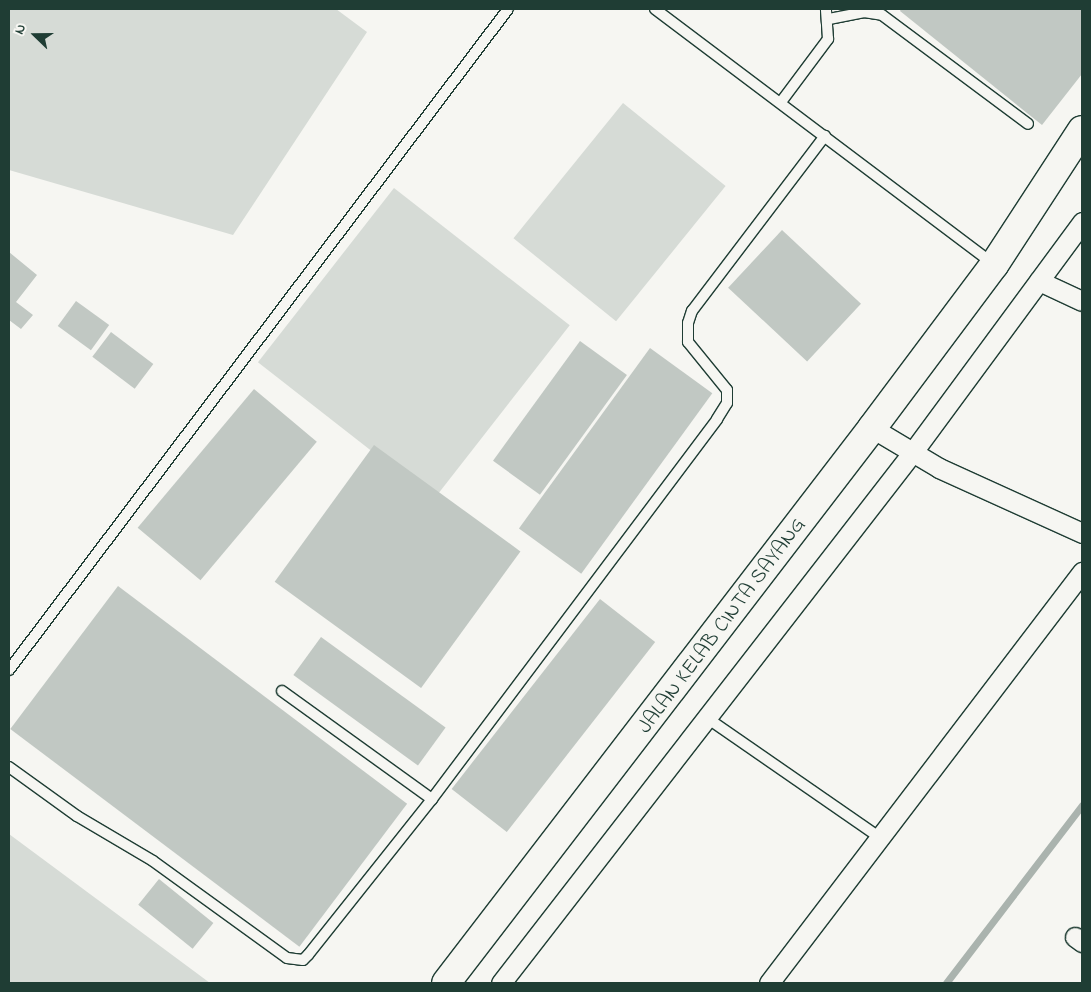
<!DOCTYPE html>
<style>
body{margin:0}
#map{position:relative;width:1091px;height:992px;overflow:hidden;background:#f6f6f2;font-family:"Indie Flower",sans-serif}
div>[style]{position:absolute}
.green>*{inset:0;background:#d6dbd6;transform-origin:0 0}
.stream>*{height:7px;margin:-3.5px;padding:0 3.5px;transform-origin:3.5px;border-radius:3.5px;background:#aab3ae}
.building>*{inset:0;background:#c1c8c3;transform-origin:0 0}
.roads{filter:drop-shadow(1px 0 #1f3d34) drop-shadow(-1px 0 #1f3d34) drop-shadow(0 1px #1f3d34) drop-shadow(0 -1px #1f3d34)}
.lane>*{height:10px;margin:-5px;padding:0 5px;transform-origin:5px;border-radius:5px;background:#f6f6f2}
.street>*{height:19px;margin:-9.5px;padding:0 9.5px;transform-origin:9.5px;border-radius:9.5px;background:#f6f6f2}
.secondary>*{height:28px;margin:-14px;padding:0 14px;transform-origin:14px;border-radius:14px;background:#f6f6f2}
span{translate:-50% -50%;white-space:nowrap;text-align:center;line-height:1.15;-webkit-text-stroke:4px #f6f6f2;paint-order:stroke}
.street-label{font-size:21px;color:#1f3d34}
.frame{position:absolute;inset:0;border:10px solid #1f3d34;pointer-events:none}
.north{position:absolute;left:10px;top:10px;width:50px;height:50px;-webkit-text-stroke:4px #f6f6f2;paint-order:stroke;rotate:292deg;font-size:14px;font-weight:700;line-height:20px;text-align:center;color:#1f3d34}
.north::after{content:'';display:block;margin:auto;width:18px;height:22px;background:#1f3d34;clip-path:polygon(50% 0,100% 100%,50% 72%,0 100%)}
</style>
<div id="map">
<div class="green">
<i style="clip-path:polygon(9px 9px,336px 9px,367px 32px,233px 235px,9px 170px)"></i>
<i style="left:623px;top:103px;width:132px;height:174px;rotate:39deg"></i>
<i style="left:394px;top:188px;width:223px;height:221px;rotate:38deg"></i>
<i style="clip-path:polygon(9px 834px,210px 983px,9px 983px)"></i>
</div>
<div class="stream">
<i style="left:946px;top:983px;width:224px;rotate:-52.6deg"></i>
</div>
<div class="building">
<i style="clip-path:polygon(901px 9px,1082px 9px,1082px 74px,1042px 125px,900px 11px)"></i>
<i style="left:782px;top:230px;width:108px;height:79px;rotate:43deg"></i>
<i style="clip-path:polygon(9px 252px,37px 275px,16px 302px,33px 315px,21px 329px,9px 320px)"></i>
<i style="left:76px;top:301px;width:41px;height:31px;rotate:36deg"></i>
<i style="left:111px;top:332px;width:53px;height:31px;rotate:37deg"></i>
<i style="left:580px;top:341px;width:58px;height:148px;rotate:36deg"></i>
<i style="left:650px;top:348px;width:77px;height:223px;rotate:36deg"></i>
<i style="left:254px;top:389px;width:82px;height:181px;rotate:40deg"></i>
<i style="left:374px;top:445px;width:181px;height:169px;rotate:36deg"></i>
<i style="left:118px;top:586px;width:362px;height:179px;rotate:37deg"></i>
<i style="left:600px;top:599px;width:70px;height:241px;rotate:38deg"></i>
<i style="left:321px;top:637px;width:154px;height:47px;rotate:36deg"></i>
<i style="left:159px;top:879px;width:70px;height:33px;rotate:39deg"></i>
</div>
<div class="roads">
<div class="lane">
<i style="left:655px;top:9px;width:423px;rotate:37deg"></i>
<i style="left:829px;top:19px;width:36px;rotate:-11deg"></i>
<i style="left:864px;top:12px;width:18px;rotate:9deg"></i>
<i style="left:882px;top:15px;width:182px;rotate:36.7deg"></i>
<i style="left:781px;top:102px;width:79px;rotate:-53.3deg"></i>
<i style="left:828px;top:39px;width:30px;rotate:-94deg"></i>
<i style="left:9px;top:670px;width:828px;rotate:-52.95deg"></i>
<i style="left:282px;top:691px;width:185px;rotate:35.8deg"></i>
<i style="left:707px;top:718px;width:211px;rotate:34.7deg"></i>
<i style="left:9px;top:767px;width:84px;rotate:35.8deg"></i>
<i style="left:77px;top:816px;width:88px;rotate:30.6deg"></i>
<i style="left:153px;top:861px;width:165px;rotate:35.9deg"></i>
<i style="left:287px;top:958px;width:16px;rotate:7deg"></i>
<i style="left:303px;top:960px;width:7px;rotate:-45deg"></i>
<i style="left:308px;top:955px;width:199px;rotate:-51.5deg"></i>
<i style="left:432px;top:799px;width:475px;rotate:-53.1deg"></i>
<i style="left:717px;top:419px;width:19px;rotate:-58deg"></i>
<i style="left:727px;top:403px;width:13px;rotate:-90deg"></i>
<i style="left:727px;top:390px;width:62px;rotate:-129.1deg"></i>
<i style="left:688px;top:342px;width:19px;rotate:-90deg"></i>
<i style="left:688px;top:323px;width:13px;rotate:-72deg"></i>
<i style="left:692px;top:311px;width:220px;rotate:-52.8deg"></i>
</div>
<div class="street">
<i style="left:1039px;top:281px;width:47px;rotate:24.9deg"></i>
<i style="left:872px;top:428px;width:78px;rotate:30.8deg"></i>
<i style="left:939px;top:468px;width:157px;rotate:24.4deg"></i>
<i style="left:1075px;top:937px;width:9px;rotate:36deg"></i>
<i style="left:501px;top:983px;width:671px;rotate:-52.21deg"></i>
<i style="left:912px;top:453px;width:287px;rotate:-53.6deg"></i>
<i style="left:769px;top:983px;width:517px;rotate:-52.71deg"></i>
</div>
<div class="secondary">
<i style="left:446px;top:983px;width:700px;rotate:-52.49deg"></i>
<i style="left:872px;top:428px;width:204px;rotate:-53.2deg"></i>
<i style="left:994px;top:265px;width:161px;rotate:-56.9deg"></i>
</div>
</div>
<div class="street-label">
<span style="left:722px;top:626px;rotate:-53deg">JALAN KELAB CINTA SAYANG</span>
</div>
<div class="frame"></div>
<div class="north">N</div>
</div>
